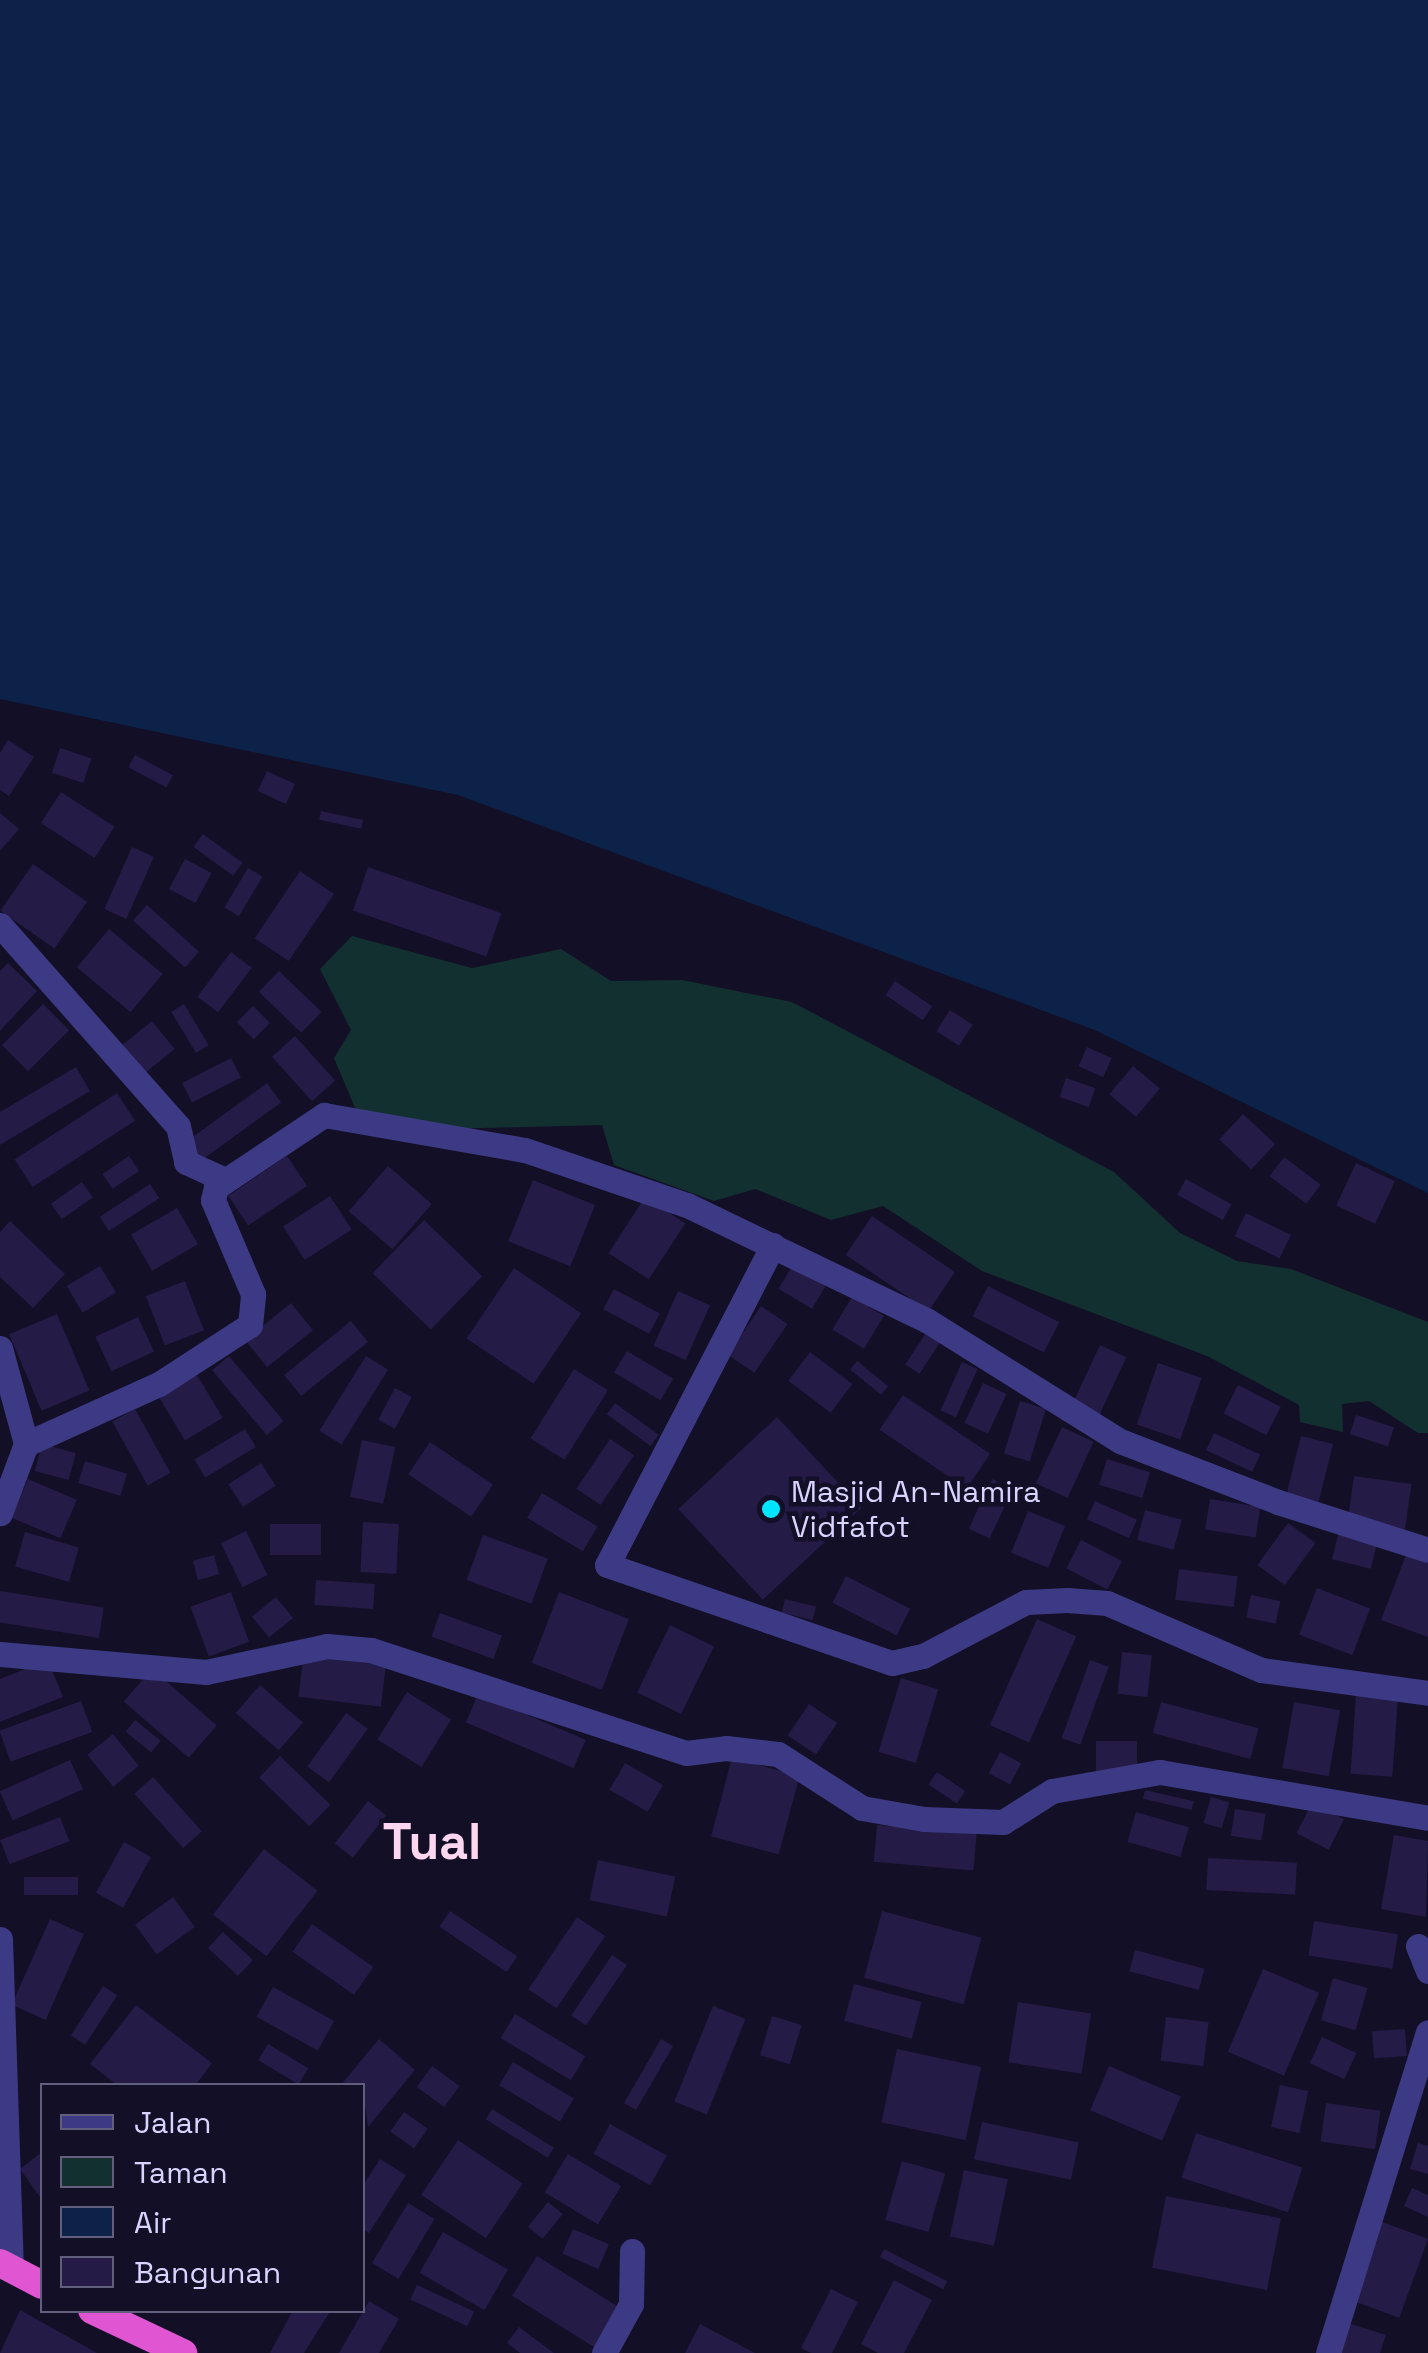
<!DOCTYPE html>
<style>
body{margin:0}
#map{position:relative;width:1428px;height:2353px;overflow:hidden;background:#130f26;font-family:"Space Grotesk",sans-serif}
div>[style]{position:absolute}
.green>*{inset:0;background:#12302f}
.water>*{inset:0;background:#0c2248}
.building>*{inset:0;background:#241b47;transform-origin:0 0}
.minor>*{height:25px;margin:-12.5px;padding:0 12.5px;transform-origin:12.5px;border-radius:12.5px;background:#3d3a85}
.trunk>*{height:28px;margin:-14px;padding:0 14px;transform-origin:14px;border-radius:14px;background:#e055d1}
.dots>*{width:28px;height:28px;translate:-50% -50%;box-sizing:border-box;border:5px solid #130f26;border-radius:50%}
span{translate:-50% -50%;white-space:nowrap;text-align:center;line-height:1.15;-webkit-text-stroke:9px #130f26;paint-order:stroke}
.poi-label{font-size:30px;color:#d9d4ff}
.left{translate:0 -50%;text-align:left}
.town-label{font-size:50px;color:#ffd6f0;font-weight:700}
.legend{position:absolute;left:40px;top:2083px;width:325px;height:230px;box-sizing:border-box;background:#130f26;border:2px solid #625e7d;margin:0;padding:12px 18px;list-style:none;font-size:30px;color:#d9d4ff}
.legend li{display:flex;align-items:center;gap:20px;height:50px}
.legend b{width:50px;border:2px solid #625e7d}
</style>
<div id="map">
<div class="green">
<i style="clip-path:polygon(352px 936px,472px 968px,561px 949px,611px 981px,682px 980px,792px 1002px,1114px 1172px,1180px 1233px,1237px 1261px,1291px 1269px,1428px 1322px,1428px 1433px,1418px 1433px,1369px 1401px,1342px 1404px,1343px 1432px,1300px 1422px,1299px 1405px,1207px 1356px,982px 1271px,883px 1206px,831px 1220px,755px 1189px,714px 1201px,614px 1165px,602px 1125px,444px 1129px,358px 1115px,334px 1058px,351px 1030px,320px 969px)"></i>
</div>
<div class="water">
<i style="clip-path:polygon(0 0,1428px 0,1428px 1193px,1095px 1030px,458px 795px,0 699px)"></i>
</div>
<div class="building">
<i style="clip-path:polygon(8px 740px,34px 757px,9px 796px,0 790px,0 753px)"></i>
<i style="left:60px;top:748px;width:33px;height:26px;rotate:18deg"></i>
<i style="left:135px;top:755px;width:43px;height:14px;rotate:28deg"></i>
<i style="left:267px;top:771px;width:31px;height:22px;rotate:25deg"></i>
<i style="left:61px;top:792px;width:64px;height:37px;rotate:33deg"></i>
<i style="left:321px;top:811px;width:43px;height:9px;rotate:12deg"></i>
<i style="clip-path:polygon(0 813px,19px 829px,0 851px)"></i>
<i style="left:203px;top:834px;width:49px;height:16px;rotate:36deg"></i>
<i style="left:132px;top:847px;width:24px;height:68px;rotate:24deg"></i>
<i style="left:185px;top:859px;width:30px;height:34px;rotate:28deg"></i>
<i style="left:33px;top:864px;width:66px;height:57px;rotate:35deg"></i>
<i style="left:368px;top:867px;width:141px;height:46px;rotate:19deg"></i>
<i style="left:248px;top:868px;width:17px;height:46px;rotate:31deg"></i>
<i style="left:300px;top:871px;width:41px;height:81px;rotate:34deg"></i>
<i style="left:147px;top:905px;width:70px;height:21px;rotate:42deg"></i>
<i style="left:109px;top:929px;width:70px;height:50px;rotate:40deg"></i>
<i style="left:231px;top:952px;width:26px;height:56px;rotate:37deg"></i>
<i style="clip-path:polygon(8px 963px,37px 991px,0 1031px,0 971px)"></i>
<i style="left:279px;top:971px;width:59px;height:29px;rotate:44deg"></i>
<i style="left:895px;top:981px;width:45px;height:17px;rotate:34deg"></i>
<i style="left:43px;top:1004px;width:37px;height:58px;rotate:45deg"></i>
<i style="left:184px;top:1004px;width:48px;height:15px;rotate:59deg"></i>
<i style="left:253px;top:1006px;width:24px;height:23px;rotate:45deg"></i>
<i style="left:950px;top:1010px;width:27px;height:25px;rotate:33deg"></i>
<i style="left:152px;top:1021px;width:36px;height:40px;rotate:51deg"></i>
<i style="left:295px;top:1036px;width:60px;height:31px;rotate:48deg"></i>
<i style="left:1087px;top:1047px;width:27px;height:21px;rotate:24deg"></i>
<i style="left:231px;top:1058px;width:22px;height:55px;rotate:63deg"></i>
<i style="left:1133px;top:1066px;width:35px;height:37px;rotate:40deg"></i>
<i style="clip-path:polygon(76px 1067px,90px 1091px,0 1145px,0 1112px)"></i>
<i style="left:1066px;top:1078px;width:31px;height:20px;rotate:19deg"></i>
<i style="left:267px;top:1083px;width:24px;height:101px;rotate:54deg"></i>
<i style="left:117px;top:1093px;width:33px;height:122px;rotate:57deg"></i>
<i style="left:1243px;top:1114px;width:44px;height:35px;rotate:43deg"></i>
<i style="left:129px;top:1156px;width:18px;height:32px;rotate:56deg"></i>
<i style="left:287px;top:1156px;width:36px;height:71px;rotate:56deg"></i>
<i style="left:1284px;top:1157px;width:46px;height:24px;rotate:37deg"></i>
<i style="left:1356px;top:1163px;width:43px;height:47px;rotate:25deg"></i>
<i style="left:388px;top:1166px;width:58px;height:60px;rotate:41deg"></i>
<i style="left:1186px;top:1179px;width:52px;height:18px;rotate:29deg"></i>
<i style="left:533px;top:1180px;width:67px;height:66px;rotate:22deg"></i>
<i style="left:82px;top:1182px;width:19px;height:38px;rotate:55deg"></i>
<i style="left:150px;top:1184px;width:17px;height:60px;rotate:57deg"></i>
<i style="left:330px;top:1196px;width:40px;height:56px;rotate:57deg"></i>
<i style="left:645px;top:1197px;width:48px;height:67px;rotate:33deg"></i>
<i style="left:177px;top:1208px;width:42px;height:53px;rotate:60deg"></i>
<i style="left:1246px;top:1213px;width:50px;height:26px;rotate:26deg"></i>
<i style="left:872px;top:1216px;width:100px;height:47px;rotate:34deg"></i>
<i style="left:424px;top:1220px;width:81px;height:74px;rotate:44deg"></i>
<i style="clip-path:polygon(10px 1221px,65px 1274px,33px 1308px,0 1277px,0 1232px)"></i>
<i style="left:794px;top:1263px;width:39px;height:30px;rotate:31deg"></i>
<i style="left:100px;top:1266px;width:31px;height:39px;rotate:59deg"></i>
<i style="left:514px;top:1268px;width:81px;height:85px;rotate:34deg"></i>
<i style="left:185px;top:1281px;width:53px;height:42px;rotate:69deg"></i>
<i style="left:988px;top:1286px;width:80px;height:34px;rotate:27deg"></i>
<i style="left:614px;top:1289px;width:52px;height:23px;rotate:28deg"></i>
<i style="left:678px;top:1291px;width:35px;height:60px;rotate:24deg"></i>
<i style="left:852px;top:1297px;width:37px;height:38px;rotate:31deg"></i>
<i style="left:291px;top:1303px;width:35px;height:59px;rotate:51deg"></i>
<i style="left:761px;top:1306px;width:32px;height:59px;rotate:34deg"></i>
<i style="left:57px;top:1314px;width:83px;height:52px;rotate:67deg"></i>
<i style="left:138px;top:1317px;width:38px;height:47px;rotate:65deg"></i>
<i style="left:351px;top:1321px;width:27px;height:86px;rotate:51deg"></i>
<i style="left:931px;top:1325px;width:17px;height:47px;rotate:33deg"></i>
<i style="left:1100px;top:1345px;width:29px;height:67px;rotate:25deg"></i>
<i style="left:627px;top:1351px;width:54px;height:25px;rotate:31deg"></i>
<i style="left:810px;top:1352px;width:53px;height:36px;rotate:37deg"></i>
<i style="left:229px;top:1356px;width:85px;height:22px;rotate:50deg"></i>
<i style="left:366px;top:1356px;width:26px;height:88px;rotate:32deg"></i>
<i style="left:857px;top:1361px;width:40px;height:11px;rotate:39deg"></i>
<i style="left:962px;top:1362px;width:17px;height:53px;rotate:24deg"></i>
<i style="left:1158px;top:1363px;width:46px;height:65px;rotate:19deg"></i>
<i style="left:574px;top:1369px;width:40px;height:82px;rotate:32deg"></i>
<i style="left:197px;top:1375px;width:50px;height:44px;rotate:59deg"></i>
<i style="left:983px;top:1383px;width:26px;height:44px;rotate:25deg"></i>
<i style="left:1238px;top:1385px;width:48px;height:32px;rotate:27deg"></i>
<i style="left:395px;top:1388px;width:19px;height:36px;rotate:28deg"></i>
<i style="left:903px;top:1395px;width:105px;height:42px;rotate:34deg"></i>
<i style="left:1020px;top:1401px;width:27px;height:55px;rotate:17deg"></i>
<i style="left:615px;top:1403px;width:54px;height:14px;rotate:36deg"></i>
<i style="left:135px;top:1409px;width:73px;height:26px;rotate:61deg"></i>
<i style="left:1356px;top:1415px;width:40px;height:20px;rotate:18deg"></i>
<i style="left:777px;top:1417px;width:124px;height:135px;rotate:47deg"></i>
<i style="left:1062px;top:1427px;width:35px;height:62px;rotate:25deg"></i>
<i style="left:245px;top:1429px;width:21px;height:59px;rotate:59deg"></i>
<i style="left:1214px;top:1433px;width:51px;height:19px;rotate:25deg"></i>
<i style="left:1301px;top:1436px;width:33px;height:66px;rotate:14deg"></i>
<i style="left:610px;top:1439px;width:29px;height:60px;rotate:34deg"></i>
<i style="left:362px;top:1440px;width:34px;height:58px;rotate:12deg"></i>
<i style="left:430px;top:1442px;width:76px;height:39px;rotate:34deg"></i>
<i style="left:42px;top:1444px;width:35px;height:28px;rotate:15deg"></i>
<i style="left:1107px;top:1459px;width:45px;height:27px;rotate:17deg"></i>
<i style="left:85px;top:1461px;width:44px;height:23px;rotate:17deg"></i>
<i style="left:261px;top:1463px;width:27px;height:39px;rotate:57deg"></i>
<i style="left:1354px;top:1476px;width:58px;height:46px;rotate:8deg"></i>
<i style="left:28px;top:1479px;width:53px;height:42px;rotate:23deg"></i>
<i style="left:992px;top:1479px;width:23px;height:55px;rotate:25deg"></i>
<i style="left:542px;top:1493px;width:65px;height:29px;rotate:31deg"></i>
<i style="left:1210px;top:1499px;width:51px;height:31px;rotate:9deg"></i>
<i style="left:1095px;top:1501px;width:46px;height:20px;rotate:24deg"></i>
<i style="left:1145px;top:1510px;width:38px;height:31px;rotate:15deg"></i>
<i style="left:1028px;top:1511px;width:40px;height:45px;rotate:22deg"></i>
<i style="left:363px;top:1522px;width:36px;height:50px;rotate:3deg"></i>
<i style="left:1288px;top:1523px;width:34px;height:52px;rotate:36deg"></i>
<i style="left:321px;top:1524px;width:31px;height:51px;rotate:90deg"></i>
<i style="left:246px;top:1531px;width:49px;height:28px;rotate:64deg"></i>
<i style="left:1339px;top:1531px;width:40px;height:29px;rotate:14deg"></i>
<i style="left:25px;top:1532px;width:56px;height:36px;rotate:16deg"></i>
<i style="left:483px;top:1535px;width:69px;height:48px;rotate:20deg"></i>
<i style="left:1081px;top:1540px;width:46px;height:32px;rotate:27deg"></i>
<i style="left:214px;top:1555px;width:20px;height:22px;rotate:75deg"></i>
<i style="clip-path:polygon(1406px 1555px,1428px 1563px,1428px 1637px,1381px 1620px)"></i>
<i style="left:1179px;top:1569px;width:59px;height:31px;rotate:7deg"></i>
<i style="left:846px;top:1576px;width:72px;height:30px;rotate:27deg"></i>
<i style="left:316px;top:1580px;width:59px;height:25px;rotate:4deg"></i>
<i style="left:1317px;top:1588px;width:57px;height:50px;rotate:21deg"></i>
<i style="left:0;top:1591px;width:105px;height:31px;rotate:9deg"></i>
<i style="left:231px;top:1592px;width:53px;height:43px;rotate:70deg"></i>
<i style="left:559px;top:1592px;width:75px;height:76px;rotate:21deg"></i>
<i style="left:1251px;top:1595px;width:30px;height:23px;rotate:12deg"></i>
<i style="left:276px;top:1597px;width:27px;height:31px;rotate:51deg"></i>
<i style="left:785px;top:1599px;width:32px;height:14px;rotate:14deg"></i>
<i style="left:440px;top:1613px;width:66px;height:25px;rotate:20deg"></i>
<i style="left:1037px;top:1619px;width:43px;height:116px;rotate:24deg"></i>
<i style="left:670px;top:1625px;width:49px;height:75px;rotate:26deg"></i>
<i style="left:304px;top:1652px;width:83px;height:45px;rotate:7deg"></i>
<i style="left:1122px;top:1652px;width:30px;height:42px;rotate:6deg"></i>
<i style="clip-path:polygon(48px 1660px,63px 1697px,0 1722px,0 1679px)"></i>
<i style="left:1090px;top:1660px;width:20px;height:83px;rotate:20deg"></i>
<i style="left:152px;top:1669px;width:86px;height:43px;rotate:41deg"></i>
<i style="left:901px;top:1678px;width:39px;height:77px;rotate:17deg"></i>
<i style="left:260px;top:1685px;width:57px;height:37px;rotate:41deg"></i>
<i style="left:407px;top:1692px;width:52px;height:56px;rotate:32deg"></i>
<i style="left:478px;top:1694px;width:117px;height:31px;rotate:23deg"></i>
<i style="left:1356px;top:1695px;width:42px;height:79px;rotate:4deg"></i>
<i style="left:81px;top:1701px;width:33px;height:87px;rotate:70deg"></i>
<i style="left:1161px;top:1702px;width:101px;height:32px;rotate:15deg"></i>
<i style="left:1294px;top:1702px;width:47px;height:67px;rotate:10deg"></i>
<i style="left:809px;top:1704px;width:34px;height:38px;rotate:34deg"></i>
<i style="left:346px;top:1713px;width:27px;height:66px;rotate:36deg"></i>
<i style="left:135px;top:1720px;width:33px;height:15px;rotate:39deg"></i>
<i style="left:113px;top:1734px;width:41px;height:33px;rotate:51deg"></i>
<i style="left:1096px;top:1741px;width:41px;height:33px"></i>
<i style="left:1000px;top:1752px;width:24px;height:24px;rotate:28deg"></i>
<i style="left:280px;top:1756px;width:70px;height:30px;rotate:44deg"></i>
<i style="left:732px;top:1758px;width:70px;height:81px;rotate:15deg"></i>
<i style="left:70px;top:1760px;width:32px;height:77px;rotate:66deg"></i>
<i style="left:625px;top:1763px;width:44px;height:31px;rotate:30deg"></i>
<i style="left:937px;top:1772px;width:34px;height:15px;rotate:34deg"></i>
<i style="left:153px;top:1777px;width:73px;height:25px;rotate:48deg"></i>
<i style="left:1145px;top:1790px;width:50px;height:9px;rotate:13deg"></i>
<i style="left:1211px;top:1797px;width:19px;height:27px;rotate:16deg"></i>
<i style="left:368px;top:1801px;width:23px;height:54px;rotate:38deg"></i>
<i style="left:1312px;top:1803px;width:36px;height:34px;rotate:27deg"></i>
<i style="left:1235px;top:1809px;width:31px;height:27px;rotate:9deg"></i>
<i style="left:1136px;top:1812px;width:55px;height:31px;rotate:16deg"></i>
<i style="left:60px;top:1817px;width:26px;height:64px;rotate:69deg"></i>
<i style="left:877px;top:1825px;width:100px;height:37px;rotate:5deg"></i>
<i style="clip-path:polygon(1394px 1835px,1428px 1841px,1426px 1917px,1381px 1909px)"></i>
<i style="left:124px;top:1842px;width:31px;height:58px;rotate:29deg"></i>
<i style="left:264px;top:1849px;width:68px;height:83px;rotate:38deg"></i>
<i style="left:1208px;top:1858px;width:89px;height:32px;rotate:3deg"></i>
<i style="left:598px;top:1860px;width:79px;height:41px;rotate:12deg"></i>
<i style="left:78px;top:1877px;width:18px;height:54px;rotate:90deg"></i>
<i style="left:173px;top:1897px;width:37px;height:47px;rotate:54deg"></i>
<i style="left:450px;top:1911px;width:81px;height:19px;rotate:34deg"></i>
<i style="left:882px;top:1911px;width:103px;height:69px;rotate:15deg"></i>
<i style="left:577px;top:1917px;width:34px;height:87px;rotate:34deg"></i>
<i style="left:50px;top:1919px;width:37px;height:94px;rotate:24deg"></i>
<i style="left:1314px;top:1921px;width:85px;height:35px;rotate:9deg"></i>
<i style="left:312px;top:1924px;width:75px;height:34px;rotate:35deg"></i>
<i style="left:223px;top:1932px;width:41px;height:22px;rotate:43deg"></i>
<i style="left:1135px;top:1950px;width:72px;height:22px;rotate:15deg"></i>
<i style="left:612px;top:1955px;width:18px;height:73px;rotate:34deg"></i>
<i style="left:1263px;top:1969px;width:61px;height:90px;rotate:23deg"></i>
<i style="left:1333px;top:1978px;width:36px;height:44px;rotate:16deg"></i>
<i style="left:854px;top:1984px;width:70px;height:38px;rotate:15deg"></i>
<i style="left:103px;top:1986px;width:17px;height:59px;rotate:33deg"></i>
<i style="left:273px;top:1987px;width:70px;height:34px;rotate:29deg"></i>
<i style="left:1018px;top:2002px;width:74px;height:61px;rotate:9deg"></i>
<i style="clip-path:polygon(136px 2005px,212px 2063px,195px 2086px,118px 2086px,90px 2064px)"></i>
<i style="left:713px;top:2006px;width:35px;height:103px;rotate:22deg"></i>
<i style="left:515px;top:2014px;width:82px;height:28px;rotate:31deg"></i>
<i style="left:772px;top:2016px;width:31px;height:41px;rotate:17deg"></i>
<i style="left:1166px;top:2017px;width:43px;height:44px;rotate:7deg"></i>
<i style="left:1405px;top:2029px;width:27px;height:33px;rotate:86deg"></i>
<i style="left:1322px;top:2037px;width:38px;height:29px;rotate:25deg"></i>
<i style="clip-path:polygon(379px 2039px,415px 2070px,368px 2127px,362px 2086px,340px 2086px)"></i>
<i style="left:661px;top:2039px;width:14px;height:74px;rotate:30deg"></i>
<i style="left:268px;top:2044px;width:47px;height:19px;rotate:31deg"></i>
<i style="left:897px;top:2049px;width:86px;height:75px;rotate:12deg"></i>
<i style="left:513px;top:2062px;width:71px;height:27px;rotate:31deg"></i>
<i style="left:432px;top:2066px;width:34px;height:26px;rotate:36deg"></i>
<i style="left:1109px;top:2066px;width:78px;height:48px;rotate:23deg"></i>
<i style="left:1280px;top:2085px;width:29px;height:43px;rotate:12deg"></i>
<i style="left:1326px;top:2103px;width:55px;height:39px;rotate:8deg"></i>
<i style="left:492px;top:2109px;width:73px;height:12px;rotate:32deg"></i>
<i style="left:404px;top:2112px;width:29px;height:24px;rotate:35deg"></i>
<i style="left:982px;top:2122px;width:99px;height:38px;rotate:12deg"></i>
<i style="left:610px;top:2124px;width:65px;height:34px;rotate:29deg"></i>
<i style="left:1196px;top:2133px;width:112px;height:47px;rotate:18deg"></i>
<i style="left:458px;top:2140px;width:78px;height:66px;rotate:34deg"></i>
<i style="clip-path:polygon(1418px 2143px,1428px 2146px,1428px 2174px,1410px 2169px)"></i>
<i style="clip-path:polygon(42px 2152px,42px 2200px,20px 2169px)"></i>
<i style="left:568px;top:2154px;width:62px;height:45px;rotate:31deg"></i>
<i style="clip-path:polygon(380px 2159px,406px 2175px,369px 2233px,362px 2229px,362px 2187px)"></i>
<i style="left:902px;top:2161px;width:45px;height:61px;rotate:16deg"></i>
<i style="left:964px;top:2170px;width:45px;height:68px;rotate:12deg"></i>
<i style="clip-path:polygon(1412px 2188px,1428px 2195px,1428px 2217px,1404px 2206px)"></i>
<i style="left:1166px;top:2196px;width:117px;height:73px;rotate:11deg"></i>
<i style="left:548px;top:2202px;width:19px;height:32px;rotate:39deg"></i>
<i style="left:408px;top:2203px;width:31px;height:70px;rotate:31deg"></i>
<i style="left:1382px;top:2222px;width:49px;height:84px;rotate:20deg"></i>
<i style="left:573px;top:2229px;width:39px;height:27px;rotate:23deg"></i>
<i style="left:443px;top:2232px;width:75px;height:47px;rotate:30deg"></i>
<i style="left:884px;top:2249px;width:71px;height:9px;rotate:27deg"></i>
<i style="left:537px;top:2256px;width:97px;height:47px;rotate:32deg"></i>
<i style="clip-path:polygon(894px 2280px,932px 2300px,904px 2353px,878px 2353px,861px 2344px)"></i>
<i style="left:417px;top:2285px;width:63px;height:16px;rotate:25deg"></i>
<i style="clip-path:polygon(831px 2289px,858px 2302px,832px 2353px,811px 2353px,801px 2348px)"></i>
<i style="clip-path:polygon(369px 2301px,399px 2319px,379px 2353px,339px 2353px)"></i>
<i style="clip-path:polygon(20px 2310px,97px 2353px,0 2353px)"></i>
<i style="clip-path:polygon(293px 2310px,331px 2310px,304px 2353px,270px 2353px)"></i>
<i style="clip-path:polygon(1348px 2323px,1386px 2335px,1380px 2353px,1338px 2353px)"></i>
<i style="clip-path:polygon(700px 2324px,755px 2353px,685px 2353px)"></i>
<i style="clip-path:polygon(519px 2327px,554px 2353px,520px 2353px,507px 2343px)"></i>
</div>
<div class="minor">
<i style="left:0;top:925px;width:268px;rotate:48.5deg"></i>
<i style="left:178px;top:1126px;width:37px;rotate:77deg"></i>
<i style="left:186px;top:1162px;width:41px;rotate:24.7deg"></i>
<i style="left:773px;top:1245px;width:360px;rotate:117.4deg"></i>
<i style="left:607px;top:1565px;width:301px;rotate:19deg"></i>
<i style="left:892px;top:1663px;width:32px;rotate:-13deg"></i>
<i style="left:923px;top:1656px;width:116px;rotate:-27.7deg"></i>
<i style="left:1026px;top:1602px;width:41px;rotate:-2.8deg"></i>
<i style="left:1067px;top:1600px;width:40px;rotate:4.3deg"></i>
<i style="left:1107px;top:1603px;width:168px;rotate:23.5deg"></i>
<i style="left:1261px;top:1670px;width:169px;rotate:7.8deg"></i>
<i style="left:0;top:1348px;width:99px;rotate:74.8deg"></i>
<i style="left:26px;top:1444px;width:74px;rotate:110.6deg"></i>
<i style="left:26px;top:1444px;width:146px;rotate:-24.3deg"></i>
<i style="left:159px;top:1384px;width:108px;rotate:-33deg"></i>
<i style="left:250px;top:1325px;width:31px;rotate:-84deg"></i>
<i style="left:253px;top:1294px;width:102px;rotate:-113.1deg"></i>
<i style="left:213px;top:1200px;width:13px;rotate:-77deg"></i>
<i style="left:216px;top:1187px;width:130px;rotate:-33.7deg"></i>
<i style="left:324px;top:1115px;width:204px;rotate:9.9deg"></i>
<i style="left:525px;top:1150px;width:171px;rotate:18.8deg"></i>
<i style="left:687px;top:1205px;width:267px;rotate:25.7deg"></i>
<i style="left:928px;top:1321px;width:226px;rotate:32deg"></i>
<i style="left:1120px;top:1441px;width:169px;rotate:21.1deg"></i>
<i style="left:1278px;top:1502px;width:157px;rotate:17.7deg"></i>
<i style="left:0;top:1654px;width:207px;rotate:5deg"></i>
<i style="left:206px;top:1672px;width:124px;rotate:-12.1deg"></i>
<i style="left:327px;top:1646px;width:44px;rotate:5.2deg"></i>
<i style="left:371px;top:1650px;width:331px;rotate:18.1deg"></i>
<i style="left:686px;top:1753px;width:40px;rotate:-7.1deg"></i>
<i style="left:726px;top:1748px;width:52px;rotate:6.6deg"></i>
<i style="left:778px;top:1754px;width:100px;rotate:32.7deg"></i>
<i style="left:862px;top:1808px;width:63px;rotate:10.1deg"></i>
<i style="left:924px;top:1819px;width:79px;rotate:2.2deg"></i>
<i style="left:1003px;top:1822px;width:58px;rotate:-32.3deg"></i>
<i style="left:1052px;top:1791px;width:110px;rotate:-10deg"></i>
<i style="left:1160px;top:1772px;width:272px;rotate:9.7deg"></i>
<i style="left:0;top:1939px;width:329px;rotate:88.1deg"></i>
<i style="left:1418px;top:1946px;width:27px;rotate:68deg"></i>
<i style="left:604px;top:2353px;width:56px;rotate:-61.1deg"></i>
<i style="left:631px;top:2304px;width:53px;rotate:-88.9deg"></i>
<i style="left:1328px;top:2353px;width:336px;rotate:-72.7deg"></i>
</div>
<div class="trunk">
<i style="left:0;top:2263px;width:47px;rotate:27.6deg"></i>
<i style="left:92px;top:2310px;width:101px;rotate:25.3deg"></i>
</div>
<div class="dots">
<i style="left:771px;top:1509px;background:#00e5ff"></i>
</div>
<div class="poi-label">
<span class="left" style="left:791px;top:1509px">Masjid An-Namira<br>Vidfafot</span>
</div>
<div class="town-label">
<span style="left:432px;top:1843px">Tual</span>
</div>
<ul class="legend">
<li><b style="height:12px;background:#3d3a85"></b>Jalan</li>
<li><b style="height:28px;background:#12302f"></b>Taman</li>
<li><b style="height:28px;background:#0c2248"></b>Air</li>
<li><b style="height:28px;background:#241b47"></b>Bangunan</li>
</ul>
</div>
